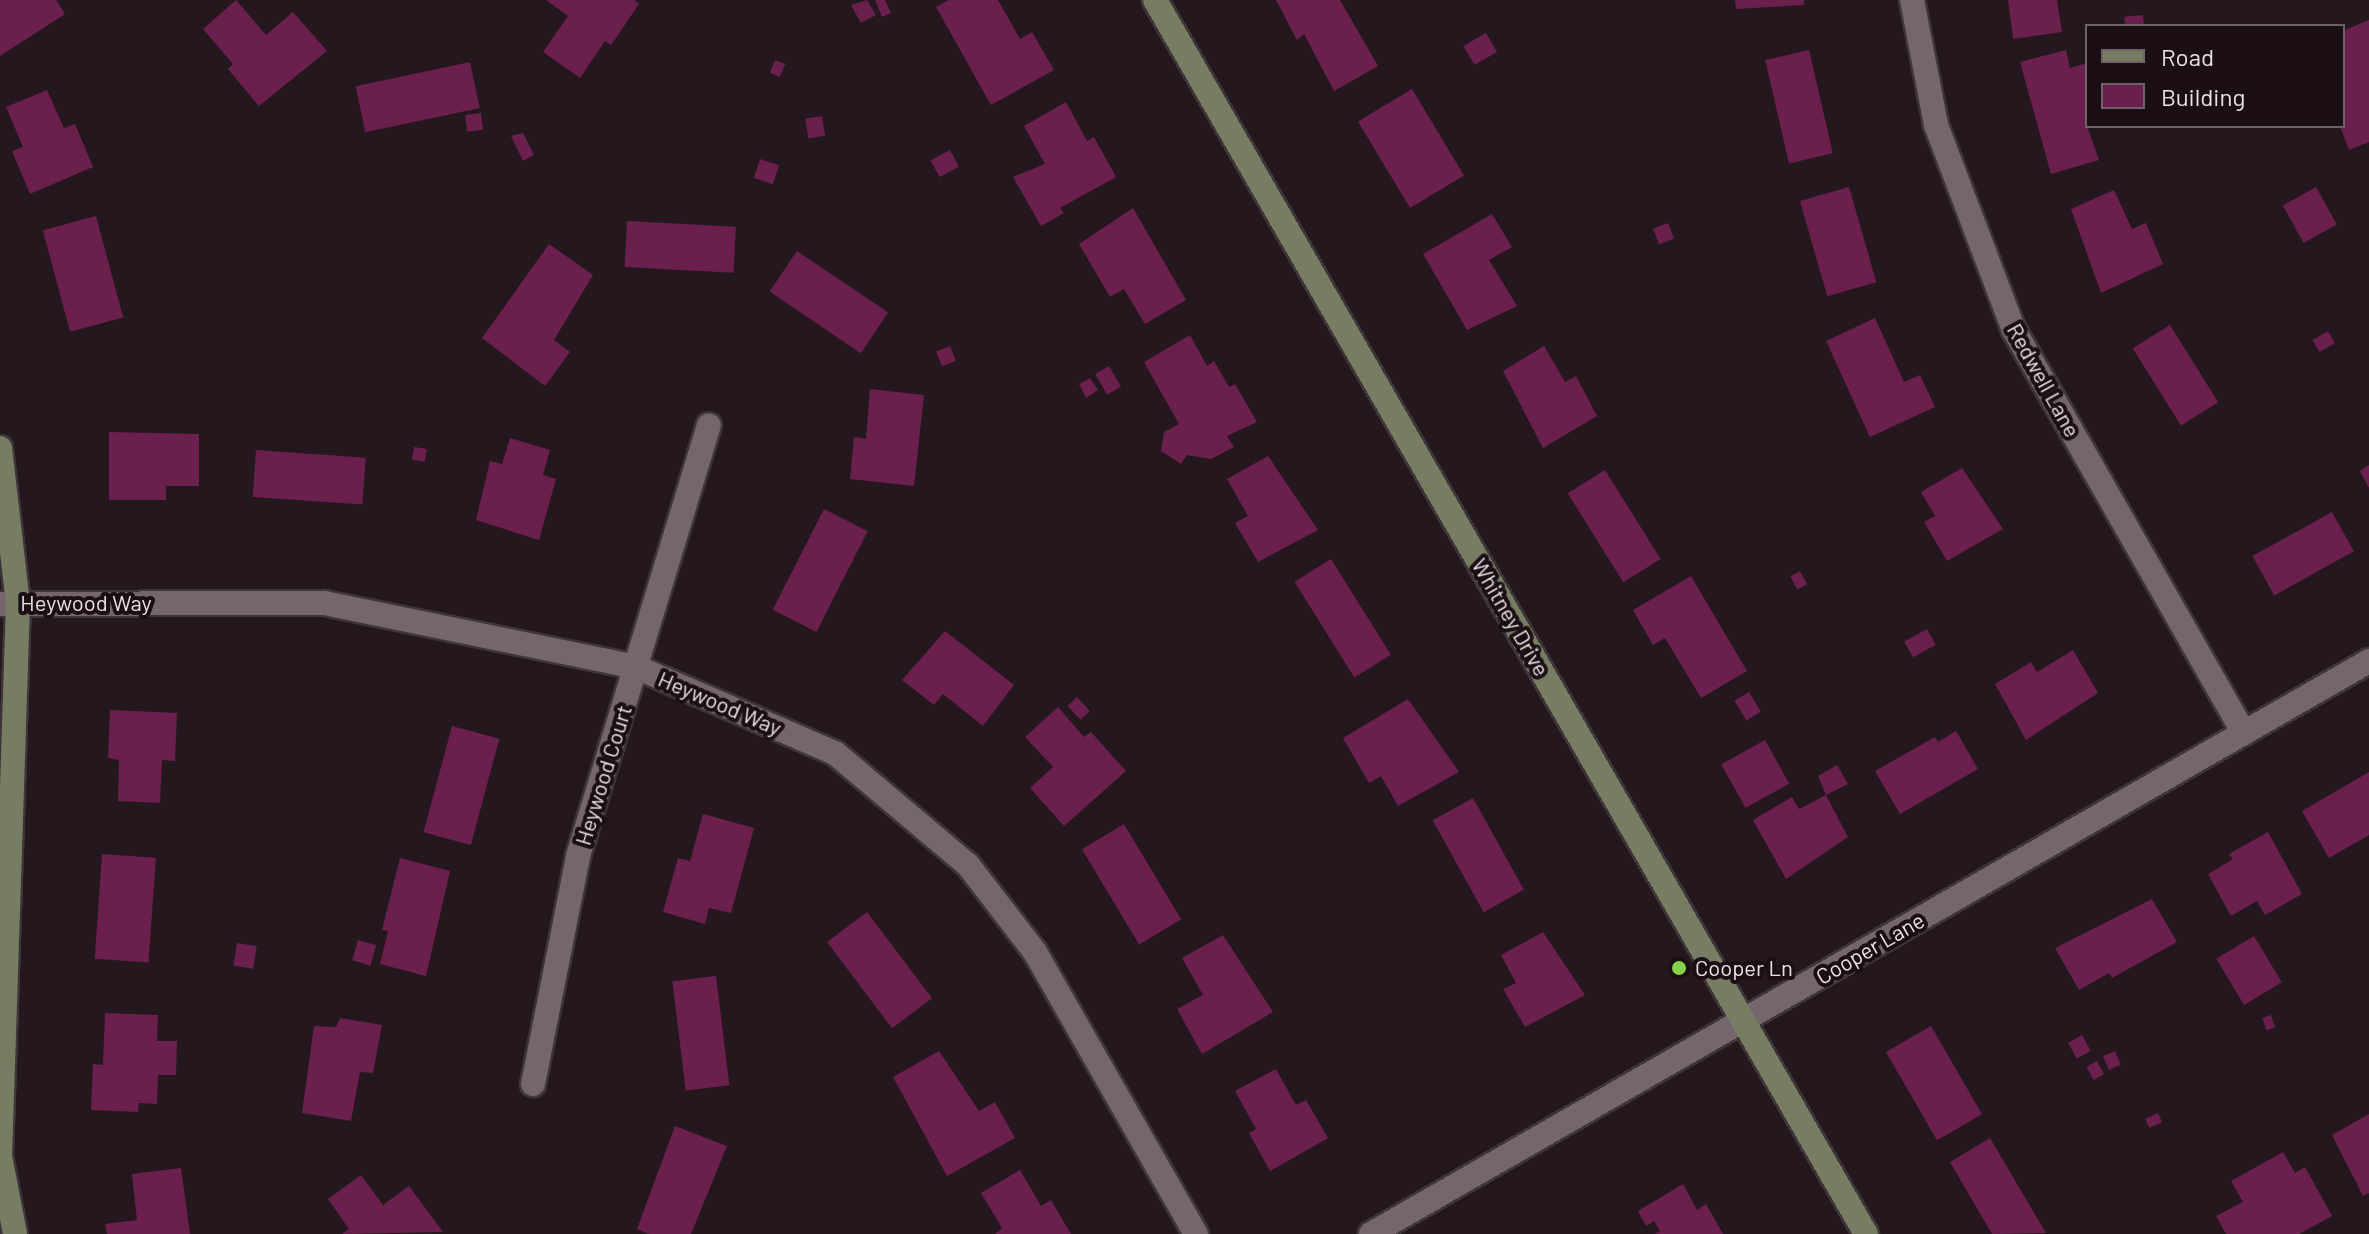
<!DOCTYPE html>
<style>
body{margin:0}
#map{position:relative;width:2369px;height:1234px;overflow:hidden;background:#24181e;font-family:Barlow,sans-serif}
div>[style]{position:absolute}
.building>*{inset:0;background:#6b1f4d;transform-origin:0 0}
.roads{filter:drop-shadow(2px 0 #3e3539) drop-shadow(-2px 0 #3e3539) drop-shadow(0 2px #3e3539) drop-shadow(0 -2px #3e3539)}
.street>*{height:24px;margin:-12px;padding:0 12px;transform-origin:12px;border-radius:12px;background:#75666d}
.secondary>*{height:24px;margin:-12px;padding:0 12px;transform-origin:12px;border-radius:12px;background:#767d63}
.dots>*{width:22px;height:22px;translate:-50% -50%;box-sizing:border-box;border:4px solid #1b0f15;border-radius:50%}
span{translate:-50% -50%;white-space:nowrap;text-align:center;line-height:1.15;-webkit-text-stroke:8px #1b0f15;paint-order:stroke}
.street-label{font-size:22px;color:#eae1e5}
.poi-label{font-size:22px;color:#eae1e5}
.left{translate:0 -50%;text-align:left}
.legend{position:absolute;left:2085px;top:24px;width:260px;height:104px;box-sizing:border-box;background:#1b0f15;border:2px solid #6e6368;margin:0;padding:10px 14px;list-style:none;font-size:24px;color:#eae1e5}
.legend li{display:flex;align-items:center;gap:16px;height:40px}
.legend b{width:40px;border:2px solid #6e6368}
</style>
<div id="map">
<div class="building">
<i style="clip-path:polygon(0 0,56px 0,65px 14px,0 56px)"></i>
<i style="clip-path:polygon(236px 0,266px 35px,293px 12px,327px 51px,259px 106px,228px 69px,233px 64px,203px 29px)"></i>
<i style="clip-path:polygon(546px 0,634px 0,639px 4px,611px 45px,605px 41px,580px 78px,543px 52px,568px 16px)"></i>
<i style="clip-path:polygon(867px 0,876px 15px,861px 23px,851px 5px)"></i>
<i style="clip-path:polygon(875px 0,885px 0,891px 13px,882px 17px)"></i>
<i style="clip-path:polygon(949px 0,998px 0,1020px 39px,1032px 32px,1054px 70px,991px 105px,936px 7px)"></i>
<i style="clip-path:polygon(1276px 0,1340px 0,1378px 66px,1334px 91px,1304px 34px,1297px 40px)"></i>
<i style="clip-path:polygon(1735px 0,1804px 0,1804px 5px,1736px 9px)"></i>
<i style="clip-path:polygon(2008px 0,2057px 0,2062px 32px,2013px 39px)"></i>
<i style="left:2143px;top:15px;width:11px;height:19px;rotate:85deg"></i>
<i style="clip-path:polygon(2369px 20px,2369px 142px,2349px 150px,2340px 126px,2343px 31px)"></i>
<i style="left:1486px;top:33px;width:22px;height:26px;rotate:60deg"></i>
<i style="left:1809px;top:50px;width:106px;height:45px;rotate:77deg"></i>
<i style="clip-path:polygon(2066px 50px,2070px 68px,2087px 63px,2087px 126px,2099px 160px,2051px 174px,2020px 62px)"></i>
<i style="left:775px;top:60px;width:11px;height:14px;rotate:22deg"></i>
<i style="left:470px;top:62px;width:47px;height:117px;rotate:78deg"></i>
<i style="left:1412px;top:89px;width:101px;height:63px;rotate:59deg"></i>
<i style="clip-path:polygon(47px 90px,64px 128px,75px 124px,93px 167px,30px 194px,12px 151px,23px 147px,6px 107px)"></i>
<i style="clip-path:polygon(1066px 102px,1087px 141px,1094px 137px,1116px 177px,1060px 208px,1064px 213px,1041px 226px,1013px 177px,1045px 164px,1024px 126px)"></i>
<i style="left:481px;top:113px;width:17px;height:16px;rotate:83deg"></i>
<i style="left:822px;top:116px;width:20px;height:17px;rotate:81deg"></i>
<i style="clip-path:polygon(523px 133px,534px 155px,523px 161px,511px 136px)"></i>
<i style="left:950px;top:150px;width:19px;height:22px;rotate:62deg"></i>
<i style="left:760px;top:159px;width:20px;height:20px;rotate:18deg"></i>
<i style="left:1849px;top:187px;width:99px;height:51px;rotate:74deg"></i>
<i style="left:2316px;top:187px;width:43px;height:38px;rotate:61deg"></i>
<i style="clip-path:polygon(2114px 190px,2132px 229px,2146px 223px,2163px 264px,2101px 293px,2071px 209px)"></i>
<i style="clip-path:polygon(1133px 208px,1186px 300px,1145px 324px,1124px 289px,1110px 297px,1079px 244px)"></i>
<i style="clip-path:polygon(1492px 214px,1512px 247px,1489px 260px,1517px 306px,1467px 330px,1423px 254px)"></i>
<i style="left:96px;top:216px;width:105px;height:55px;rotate:75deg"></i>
<i style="left:627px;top:221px;width:109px;height:46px;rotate:3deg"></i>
<i style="left:1668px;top:223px;width:17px;height:16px;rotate:69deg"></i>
<i style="clip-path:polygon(549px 244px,593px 275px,554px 340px,570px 352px,545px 386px,482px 338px)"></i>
<i style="left:797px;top:251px;width:110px;height:49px;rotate:34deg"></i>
<i style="clip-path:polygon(1875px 318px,1904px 382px,1920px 375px,1935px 407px,1870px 437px,1826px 341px)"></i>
<i style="left:2170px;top:325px;width:91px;height:44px;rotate:58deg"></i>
<i style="left:2328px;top:331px;width:14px;height:18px;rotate:60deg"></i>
<i style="clip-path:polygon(1190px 335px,1207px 366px,1214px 361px,1229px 387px,1235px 384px,1257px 422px,1227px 436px,1234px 447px,1211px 459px,1187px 455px,1181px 464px,1161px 451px,1164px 432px,1179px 424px,1144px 362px)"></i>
<i style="left:950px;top:346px;width:16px;height:15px;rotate:68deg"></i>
<i style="clip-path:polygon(1544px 346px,1565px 382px,1576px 376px,1597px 416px,1543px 448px,1503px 371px)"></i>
<i style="left:1109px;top:366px;width:24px;height:16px;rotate:60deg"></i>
<i style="clip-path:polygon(1090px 378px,1098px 390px,1086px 398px,1079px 384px)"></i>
<i style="clip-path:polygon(870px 389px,924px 395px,914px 486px,850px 479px,854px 437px,866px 439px)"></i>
<i style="clip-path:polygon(109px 432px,199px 434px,199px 486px,166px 486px,166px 500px,109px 500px)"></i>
<i style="clip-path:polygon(510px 438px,550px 450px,543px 475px,556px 479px,539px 540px,476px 520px,490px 461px,502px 464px)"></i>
<i style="left:414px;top:447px;width:13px;height:13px;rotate:9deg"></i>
<i style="left:256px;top:450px;width:110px;height:47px;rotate:4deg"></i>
<i style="clip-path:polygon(1268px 456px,1318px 530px,1258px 562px,1235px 523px,1248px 516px,1227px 479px)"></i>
<i style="clip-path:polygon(2369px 465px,2369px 488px,2360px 471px)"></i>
<i style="clip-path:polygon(1962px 468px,2003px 529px,1947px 561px,1924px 522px,1935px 516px,1921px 492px)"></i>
<i style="left:1605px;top:470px;width:105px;height:44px;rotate:58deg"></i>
<i style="left:824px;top:509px;width:49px;height:113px;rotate:27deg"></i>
<i style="left:2332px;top:512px;width:45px;height:91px;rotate:61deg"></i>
<i style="left:1331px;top:559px;width:113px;height:43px;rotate:58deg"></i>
<i style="left:1800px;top:571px;width:15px;height:11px;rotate:62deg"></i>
<i style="clip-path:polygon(1691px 576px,1747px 671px,1701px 698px,1665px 638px,1653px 645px,1633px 610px)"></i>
<i style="left:1927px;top:629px;width:18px;height:26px;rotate:61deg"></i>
<i style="clip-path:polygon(945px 631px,1014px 685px,983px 726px,943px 694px,934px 705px,902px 680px)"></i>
<i style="clip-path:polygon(2073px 650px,2098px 693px,2026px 740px,1995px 684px,2031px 662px,2037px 672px)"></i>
<i style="left:1749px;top:692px;width:23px;height:17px;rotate:59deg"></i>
<i style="left:1077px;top:697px;width:19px;height:13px;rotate:47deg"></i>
<i style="clip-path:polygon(1408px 699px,1459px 772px,1398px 806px,1381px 776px,1369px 783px,1343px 738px)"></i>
<i style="clip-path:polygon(1058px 707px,1084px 737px,1091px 732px,1126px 771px,1064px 826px,1030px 788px,1053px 767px,1025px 737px)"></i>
<i style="clip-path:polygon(110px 710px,177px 713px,175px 761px,162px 760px,160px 803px,118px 801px,119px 760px,108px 758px)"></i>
<i style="left:452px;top:726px;width:49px;height:110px;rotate:15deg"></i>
<i style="clip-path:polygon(1956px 731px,1978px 769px,1900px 814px,1875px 771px,1935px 737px,1938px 742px)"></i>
<i style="left:1765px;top:740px;width:50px;height:50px;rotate:61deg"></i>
<i style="clip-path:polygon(1837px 765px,1848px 784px,1826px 795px,1818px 776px)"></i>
<i style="clip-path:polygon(2369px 772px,2369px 835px,2329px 858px,2302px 811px)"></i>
<i style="clip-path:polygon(1826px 795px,1848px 837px,1786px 879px,1753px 820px,1792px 797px,1799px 809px)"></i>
<i style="left:1473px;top:798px;width:105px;height:46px;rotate:61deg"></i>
<i style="clip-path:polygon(703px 814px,754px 828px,731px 913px,709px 908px,705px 924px,663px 912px,678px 858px,690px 861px)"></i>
<i style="left:1124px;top:824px;width:111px;height:49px;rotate:59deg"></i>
<i style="clip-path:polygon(2268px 832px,2302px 894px,2265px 915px,2257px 901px,2231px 916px,2208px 874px,2233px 859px,2229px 854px)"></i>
<i style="left:102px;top:854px;width:54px;height:105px;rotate:4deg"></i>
<i style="clip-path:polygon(400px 858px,450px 871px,426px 976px,380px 964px,388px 931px,382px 930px)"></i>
<i style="clip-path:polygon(2152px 899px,2177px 942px,2112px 978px,2109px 973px,2079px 990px,2055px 948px)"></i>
<i style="left:867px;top:912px;width:108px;height:50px;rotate:53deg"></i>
<i style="clip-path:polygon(1543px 932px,1585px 995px,1525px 1027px,1503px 989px,1516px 983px,1501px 955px)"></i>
<i style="clip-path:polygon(1223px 935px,1273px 1012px,1202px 1054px,1177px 1009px,1203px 995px,1182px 958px)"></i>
<i style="left:2254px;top:936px;width:54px;height:44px;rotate:59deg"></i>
<i style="left:358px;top:940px;width:19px;height:21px;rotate:16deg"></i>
<i style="left:237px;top:943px;width:20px;height:23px;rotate:9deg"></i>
<i style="left:716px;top:976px;width:110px;height:44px;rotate:83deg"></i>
<i style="clip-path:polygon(105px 1013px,158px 1015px,157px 1041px,177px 1041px,176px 1075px,158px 1075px,157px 1104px,139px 1103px,138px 1112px,91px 1110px,93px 1064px,103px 1065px)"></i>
<i style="left:2271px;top:1015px;width:13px;height:9px;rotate:72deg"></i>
<i style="clip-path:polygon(340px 1018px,382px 1025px,373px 1073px,360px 1072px,351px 1121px,302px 1113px,314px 1026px,336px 1027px)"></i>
<i style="left:1931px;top:1026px;width:102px;height:52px;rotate:60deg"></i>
<i style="left:2082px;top:1035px;width:18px;height:16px;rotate:61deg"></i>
<i style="clip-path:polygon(939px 1051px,979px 1111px,995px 1102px,1015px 1138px,947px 1176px,893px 1077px)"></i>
<i style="left:2115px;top:1051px;width:15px;height:13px;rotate:67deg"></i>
<i style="left:2097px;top:1061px;width:15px;height:12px;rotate:62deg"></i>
<i style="clip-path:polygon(1276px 1069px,1296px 1105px,1306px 1100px,1328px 1138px,1270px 1171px,1249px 1133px,1256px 1129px,1235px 1091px)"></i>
<i style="left:2158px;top:1113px;width:10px;height:14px;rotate:66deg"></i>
<i style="clip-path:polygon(2369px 1114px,2369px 1193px,2363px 1196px,2332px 1135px)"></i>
<i style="clip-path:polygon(675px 1126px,727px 1146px,691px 1234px,649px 1234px,637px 1229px)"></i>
<i style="clip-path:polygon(1990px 1138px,2046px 1233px,1992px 1234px,1950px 1162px)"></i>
<i style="clip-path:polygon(2283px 1152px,2295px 1173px,2305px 1167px,2332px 1216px,2299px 1234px,2226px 1234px,2216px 1216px,2243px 1202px,2231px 1181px)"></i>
<i style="clip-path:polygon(181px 1168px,190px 1234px,107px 1234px,105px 1224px,137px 1220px,132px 1174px)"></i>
<i style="clip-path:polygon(1020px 1170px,1041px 1206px,1051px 1200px,1071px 1234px,995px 1234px,1002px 1228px,981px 1193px)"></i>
<i style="clip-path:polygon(361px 1175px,383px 1205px,409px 1186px,443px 1232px,342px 1234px,349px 1229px,328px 1199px)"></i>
<i style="clip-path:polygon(1683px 1184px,1697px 1210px,1706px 1204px,1723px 1234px,1655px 1234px,1660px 1231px,1654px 1221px,1646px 1226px,1638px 1211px)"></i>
</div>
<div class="roads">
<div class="street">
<i style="left:1912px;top:0;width:127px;rotate:79.1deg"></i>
<i style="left:1936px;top:125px;width:219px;rotate:69.2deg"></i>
<i style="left:2014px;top:330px;width:464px;rotate:60.3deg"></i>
<i style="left:0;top:604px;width:324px;rotate:-0.2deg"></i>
<i style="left:324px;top:603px;width:318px;rotate:11.6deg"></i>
<i style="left:636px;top:667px;width:217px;rotate:23.4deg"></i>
<i style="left:835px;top:753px;width:174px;rotate:40.1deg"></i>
<i style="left:968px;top:865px;width:110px;rotate:52.4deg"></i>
<i style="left:1035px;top:952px;width:325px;rotate:60.3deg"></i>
<i style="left:533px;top:1084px;width:232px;rotate:-78.8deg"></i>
<i style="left:578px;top:856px;width:450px;rotate:-73.1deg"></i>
<i style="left:1371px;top:1234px;width:1151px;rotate:-29.86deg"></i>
</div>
<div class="secondary">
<i style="left:1155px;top:0;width:1424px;rotate:60.05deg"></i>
<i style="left:0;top:448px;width:156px;rotate:83.4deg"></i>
<i style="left:18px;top:603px;width:553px;rotate:91.86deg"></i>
<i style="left:0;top:1156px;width:79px;rotate:79.1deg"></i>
</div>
</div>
<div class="dots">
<i style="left:1679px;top:968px;background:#86cf4b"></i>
</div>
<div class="street-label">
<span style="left:2044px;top:380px;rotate:61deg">Redwell Lane</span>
<span style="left:86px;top:603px">Heywood Way</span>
<span style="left:1511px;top:617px;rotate:60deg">Whitney Drive</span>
<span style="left:720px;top:703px;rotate:23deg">Heywood Way</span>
<span style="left:603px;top:775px;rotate:-73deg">Heywood Court</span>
<span style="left:1870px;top:948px;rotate:-30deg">Cooper Lane</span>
</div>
<div class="poi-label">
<span class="left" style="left:1695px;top:968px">Cooper Ln</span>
</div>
<ul class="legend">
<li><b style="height:10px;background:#767d63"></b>Road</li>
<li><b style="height:22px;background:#6b1f4d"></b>Building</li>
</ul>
</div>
